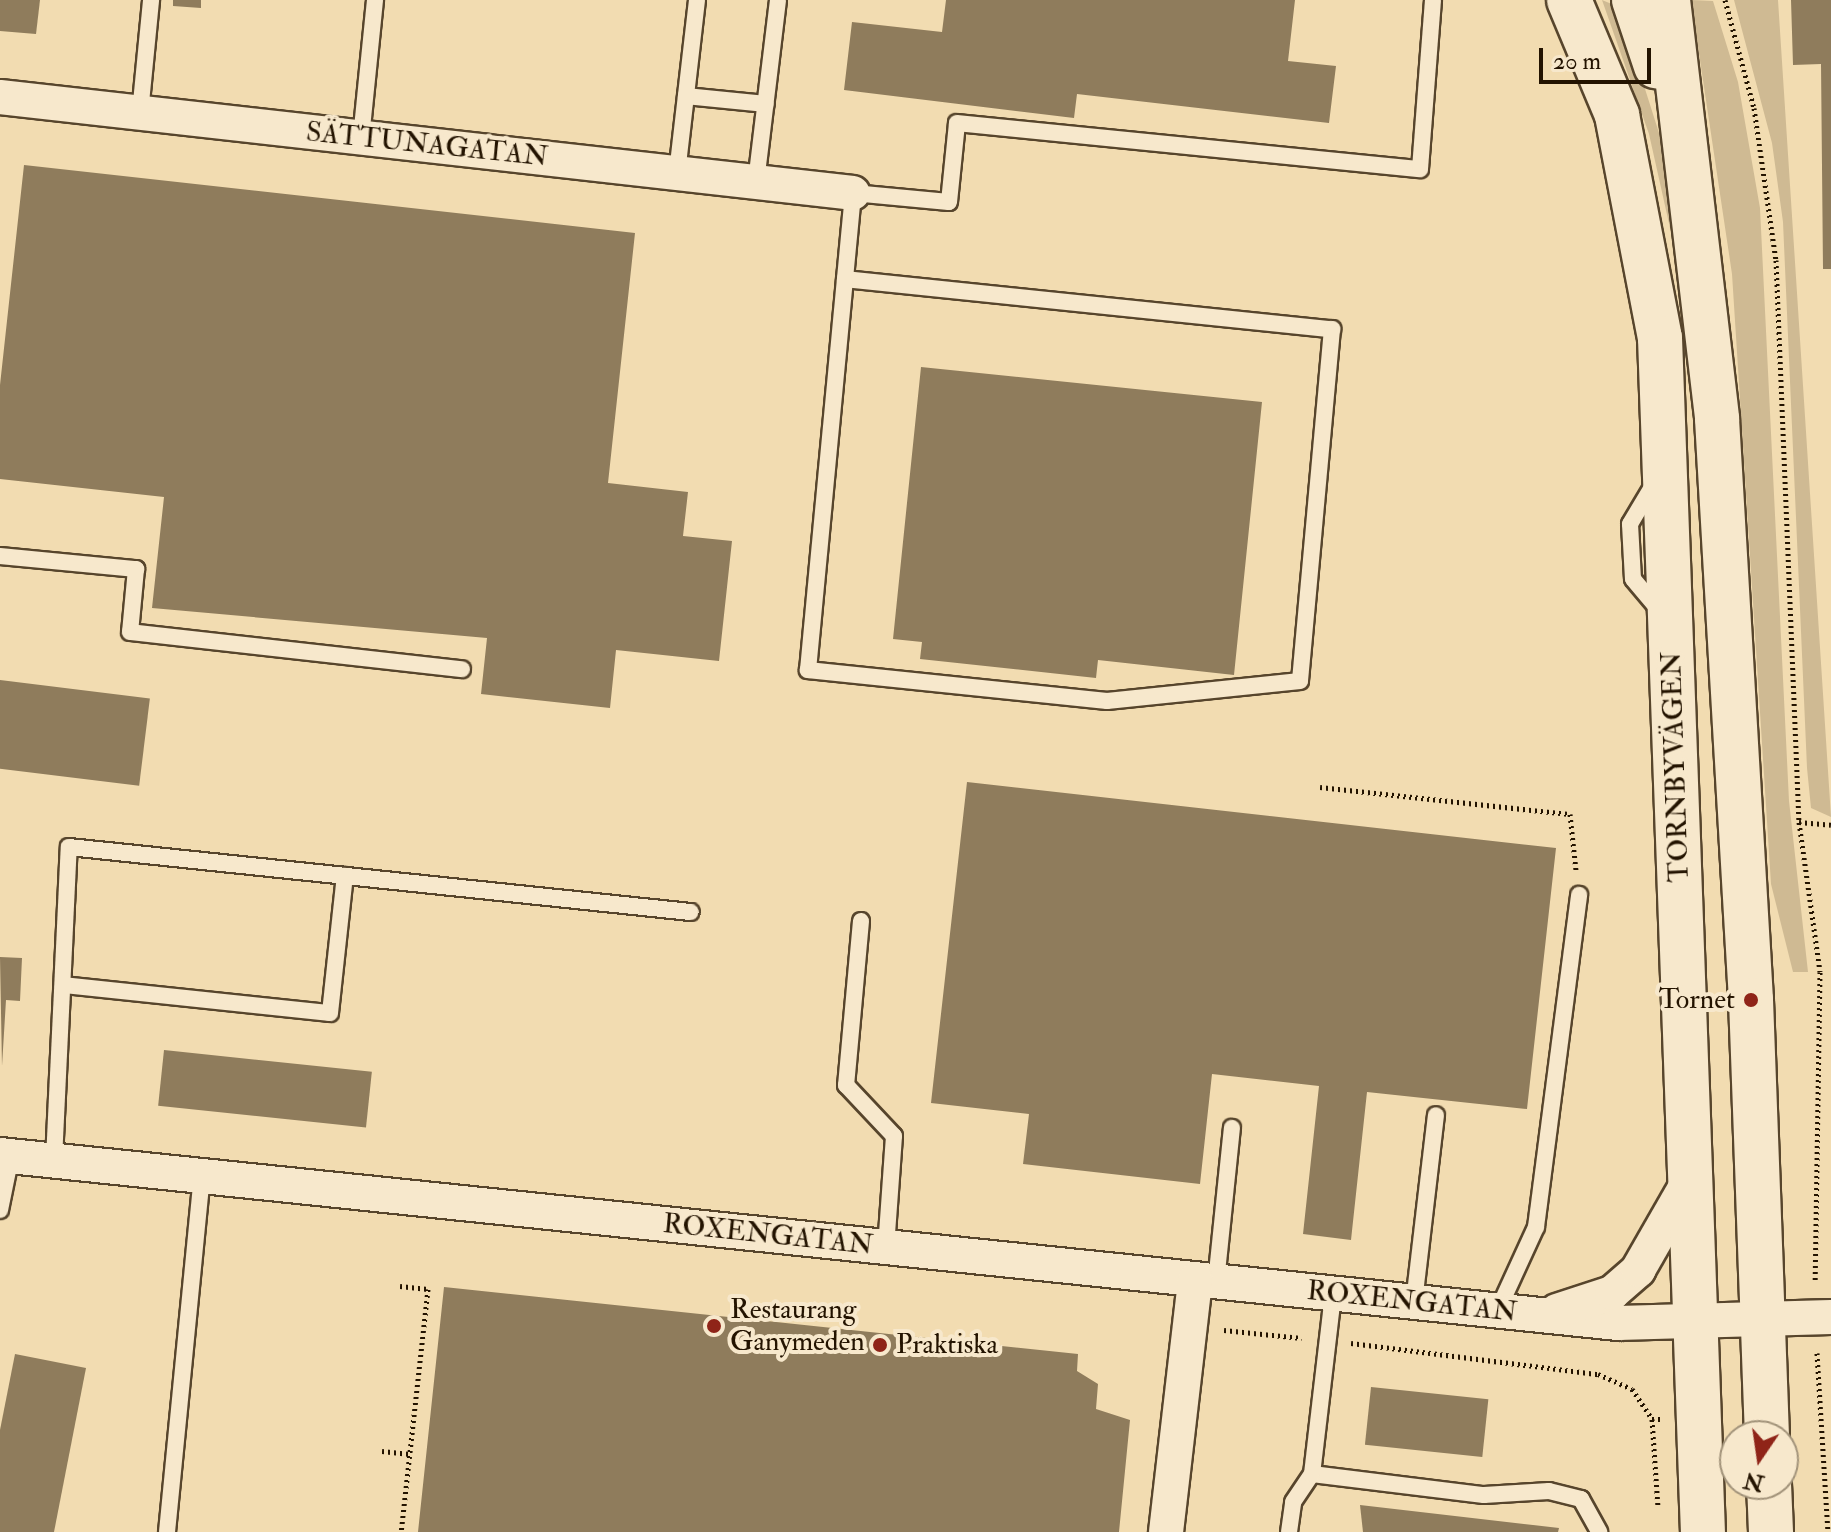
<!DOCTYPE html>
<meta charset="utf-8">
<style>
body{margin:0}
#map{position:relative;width:1831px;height:1532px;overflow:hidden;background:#f2dcb1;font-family:"IM FELL Double Pica",serif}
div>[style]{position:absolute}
.green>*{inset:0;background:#cfba93}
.building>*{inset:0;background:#8f7c5c;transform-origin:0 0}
.path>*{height:5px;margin-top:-2.5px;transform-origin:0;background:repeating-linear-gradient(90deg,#231300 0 2px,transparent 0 6px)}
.roads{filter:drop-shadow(2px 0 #57452c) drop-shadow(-2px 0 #57452c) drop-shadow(0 2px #57452c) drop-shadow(0 -2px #57452c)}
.service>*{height:16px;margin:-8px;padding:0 8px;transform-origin:8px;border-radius:8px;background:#f7e8cc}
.minor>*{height:34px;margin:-17px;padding:0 17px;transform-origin:17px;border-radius:17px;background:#f7e8cc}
.secondary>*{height:44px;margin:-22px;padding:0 22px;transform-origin:22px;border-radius:22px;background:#f7e8cc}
.dots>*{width:22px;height:22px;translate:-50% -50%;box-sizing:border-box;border:4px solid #f7e8cc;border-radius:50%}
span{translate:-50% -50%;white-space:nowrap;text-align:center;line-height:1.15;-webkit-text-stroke:8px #f7e8cc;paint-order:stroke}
.street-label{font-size:28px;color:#231300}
.poi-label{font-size:28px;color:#231300}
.right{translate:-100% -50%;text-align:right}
.left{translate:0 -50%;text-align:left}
.north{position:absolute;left:1719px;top:1420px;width:80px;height:80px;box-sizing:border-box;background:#f7e8cc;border:2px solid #a2937a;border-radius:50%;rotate:193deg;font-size:22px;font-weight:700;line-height:32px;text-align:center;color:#231300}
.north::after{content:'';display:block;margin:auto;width:28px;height:36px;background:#8f2418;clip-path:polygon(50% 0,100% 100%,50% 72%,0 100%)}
.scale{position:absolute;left:1539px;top:48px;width:112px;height:36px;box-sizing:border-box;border:4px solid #231300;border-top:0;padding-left:10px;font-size:24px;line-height:28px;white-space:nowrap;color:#231300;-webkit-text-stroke:6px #f7e8cc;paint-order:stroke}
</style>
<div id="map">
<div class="green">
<i style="clip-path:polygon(1602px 0,1619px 7px,1659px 133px,1676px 228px,1670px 228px,1649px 134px)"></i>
<i style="clip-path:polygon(1691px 0,1713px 1px,1738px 82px,1760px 208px,1789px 801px,1808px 972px,1793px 972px,1771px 884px,1732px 274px)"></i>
<i style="clip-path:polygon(1734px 0,1778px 0,1831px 817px,1811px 808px,1807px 768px,1783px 222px,1772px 143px)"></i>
</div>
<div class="building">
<i style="clip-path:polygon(0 0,40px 0,36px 34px,0 31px)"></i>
<i style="clip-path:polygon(173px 0,201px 0,201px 8px,173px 6px)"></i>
<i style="clip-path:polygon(946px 0,1295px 0,1288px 61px,1336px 66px,1329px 123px,1077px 94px,1074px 118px,844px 90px,852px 22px,942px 32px)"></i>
<i style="clip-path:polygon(1791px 0,1831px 0,1831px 269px,1823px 269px,1821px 64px,1793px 65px)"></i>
<i style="clip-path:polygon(24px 165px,635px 233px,608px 483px,688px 492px,683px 536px,732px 541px,719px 661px,616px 650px,610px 708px,481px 694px,487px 638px,152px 608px,164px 497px,0 479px,0 385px)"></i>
<i style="clip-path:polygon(921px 367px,1262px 402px,1234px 675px,1098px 660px,1096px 678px,920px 659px,922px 642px,893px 639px)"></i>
<i style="left:0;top:680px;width:151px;height:88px;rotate:7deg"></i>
<i style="clip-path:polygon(967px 782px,1556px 848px,1527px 1109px,1367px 1092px,1351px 1240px,1303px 1234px,1319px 1086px,1212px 1074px,1200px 1184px,1023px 1164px,1029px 1114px,931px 1103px)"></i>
<i style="clip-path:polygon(0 957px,22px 958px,20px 1001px,6px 1000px,2px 1066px)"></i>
<i style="left:164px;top:1050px;width:209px;height:56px;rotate:6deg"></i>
<i style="clip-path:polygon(444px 1287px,1078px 1354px,1077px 1371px,1098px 1384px,1096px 1409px,1130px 1420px,1119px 1532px,418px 1532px)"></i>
<i style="clip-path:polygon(15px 1354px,86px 1368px,54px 1532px,0 1532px,0 1430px)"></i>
<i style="left:1371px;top:1387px;width:118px;height:58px;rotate:6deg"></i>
<i style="clip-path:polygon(1360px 1505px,1559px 1528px,1558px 1532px,1363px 1532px)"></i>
</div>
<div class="path">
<i style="left:1725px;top:0;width:112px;rotate:75deg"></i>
<i style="left:1754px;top:108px;width:154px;rotate:81.8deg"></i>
<i style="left:1776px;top:260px;width:562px;rotate:87.66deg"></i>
<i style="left:1799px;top:822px;width:151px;rotate:82deg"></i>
<i style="left:1820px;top:972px;width:311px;rotate:90.9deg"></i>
<i style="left:1320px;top:787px;width:251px;rotate:6.2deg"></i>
<i style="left:1570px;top:814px;width:56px;rotate:83.9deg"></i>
<i style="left:1799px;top:822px;width:32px;rotate:5deg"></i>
<i style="left:400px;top:1286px;width:28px;rotate:6deg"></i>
<i style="left:428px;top:1289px;width:244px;rotate:96.3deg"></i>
<i style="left:1224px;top:1330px;width:78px;rotate:5.9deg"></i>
<i style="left:1351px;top:1343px;width:249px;rotate:7.2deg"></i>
<i style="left:1598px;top:1374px;width:37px;rotate:24deg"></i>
<i style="left:1632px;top:1389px;width:36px;rotate:56deg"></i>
<i style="left:1652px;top:1419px;width:8px"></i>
<i style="left:1817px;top:1353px;width:179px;rotate:86.5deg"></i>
<i style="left:1652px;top:1419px;width:87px;rotate:86.1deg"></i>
<i style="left:382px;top:1451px;width:28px;rotate:6deg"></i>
</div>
<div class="roads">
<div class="service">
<i style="left:686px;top:96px;width:80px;rotate:5.7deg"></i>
<i style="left:140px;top:113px;width:114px;rotate:-84.4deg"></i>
<i style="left:361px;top:138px;width:139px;rotate:-84.2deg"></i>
<i style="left:677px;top:173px;width:174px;rotate:-83.4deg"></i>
<i style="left:756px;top:182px;width:183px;rotate:-83.1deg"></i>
<i style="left:845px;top:279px;width:490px;rotate:5.9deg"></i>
<i style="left:1332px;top:329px;width:353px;rotate:95.2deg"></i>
<i style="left:1300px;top:681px;width:194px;rotate:174.1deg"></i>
<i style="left:1107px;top:701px;width:301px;rotate:-174.1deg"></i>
<i style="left:808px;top:670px;width:479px;rotate:-84.6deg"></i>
<i style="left:853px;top:193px;width:96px;rotate:5.4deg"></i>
<i style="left:949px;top:202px;width:79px;rotate:-84.2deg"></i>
<i style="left:957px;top:123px;width:465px;rotate:5.7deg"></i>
<i style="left:1420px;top:169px;width:169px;rotate:-85.6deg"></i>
<i style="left:1655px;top:482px;width:49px;rotate:120.8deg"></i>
<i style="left:1630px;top:524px;width:55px;rotate:86.9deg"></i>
<i style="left:1633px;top:579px;width:40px;rotate:50deg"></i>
<i style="left:0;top:556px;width:137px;rotate:5.5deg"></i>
<i style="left:136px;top:569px;width:63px;rotate:95.4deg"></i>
<i style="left:130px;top:632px;width:334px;rotate:6.4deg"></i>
<i style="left:861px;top:921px;width:165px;rotate:95.2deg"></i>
<i style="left:846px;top:1085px;width:70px;rotate:46.7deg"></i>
<i style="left:894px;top:1136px;width:111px;rotate:94.1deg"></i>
<i style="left:63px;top:985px;width:268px;rotate:6deg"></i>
<i style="left:330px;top:1013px;width:138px;rotate:-83.8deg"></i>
<i style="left:54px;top:1160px;width:313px;rotate:-87.3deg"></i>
<i style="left:69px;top:847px;width:625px;rotate:5.97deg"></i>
<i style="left:0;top:1210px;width:55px;rotate:-78.5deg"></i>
<i style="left:1216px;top:1282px;width:155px;rotate:-84.1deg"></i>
<i style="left:1414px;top:1302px;width:188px;rotate:-83.3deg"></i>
<i style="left:1498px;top:1310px;width:91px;rotate:-65.4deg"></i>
<i style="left:1536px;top:1227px;width:335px;rotate:-82.6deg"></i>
<i style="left:1312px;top:1474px;width:173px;rotate:7deg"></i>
<i style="left:1484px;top:1495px;width:65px;rotate:-3.5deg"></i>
<i style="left:1549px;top:1491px;width:33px;rotate:14deg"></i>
<i style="left:1581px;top:1499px;width:38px;rotate:61deg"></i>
<i style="left:167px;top:1532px;width:358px;rotate:-84.4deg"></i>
<i style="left:1289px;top:1532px;width:30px;rotate:-82deg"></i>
<i style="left:1293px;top:1502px;width:34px;rotate:-56deg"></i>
<i style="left:1312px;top:1474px;width:181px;rotate:-83.3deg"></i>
</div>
<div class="minor">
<i style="left:0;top:97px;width:858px;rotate:6.42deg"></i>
<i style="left:0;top:1155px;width:1627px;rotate:5.93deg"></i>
<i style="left:1618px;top:1323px;width:213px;rotate:-1.6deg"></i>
<i style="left:1557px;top:1311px;width:58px;rotate:-18.1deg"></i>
<i style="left:1612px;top:1293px;width:35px;rotate:-41deg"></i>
<i style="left:1638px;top:1270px;width:103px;rotate:-60.2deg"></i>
<i style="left:1166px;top:1532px;width:254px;rotate:-83.4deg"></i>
</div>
<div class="secondary">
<i style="left:1569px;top:0;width:125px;rotate:67.3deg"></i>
<i style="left:1617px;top:115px;width:227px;rotate:79.1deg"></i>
<i style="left:1660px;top:338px;width:1195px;rotate:87.94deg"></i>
<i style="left:1634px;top:0;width:70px;rotate:71.6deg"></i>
<i style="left:1668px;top:0;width:422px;rotate:83.3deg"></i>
<i style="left:1717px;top:419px;width:582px;rotate:86.65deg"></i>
<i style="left:1751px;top:1000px;width:436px;rotate:87.9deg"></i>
<i style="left:1769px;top:1484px;width:48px;rotate:87.6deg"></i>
</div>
</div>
<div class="dots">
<i style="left:1751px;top:1000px;background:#8f2418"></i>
<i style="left:714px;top:1326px;background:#8f2418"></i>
<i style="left:880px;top:1345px;background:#8f2418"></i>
</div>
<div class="street-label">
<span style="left:427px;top:145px;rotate:6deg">SÄTTUNAGATAN</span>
<span style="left:1676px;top:767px;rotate:-92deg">TORNBYVÄGEN</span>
<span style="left:768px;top:1235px;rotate:6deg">ROXENGATAN</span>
<span style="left:1412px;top:1302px;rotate:6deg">ROXENGATAN</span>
</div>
<div class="poi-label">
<span class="right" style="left:1735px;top:1000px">Tornet</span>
<span class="left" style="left:730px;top:1326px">Restaurang<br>Ganymeden</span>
<span class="left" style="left:896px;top:1345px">Praktiska</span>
</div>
<div class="north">N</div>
<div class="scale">20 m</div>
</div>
